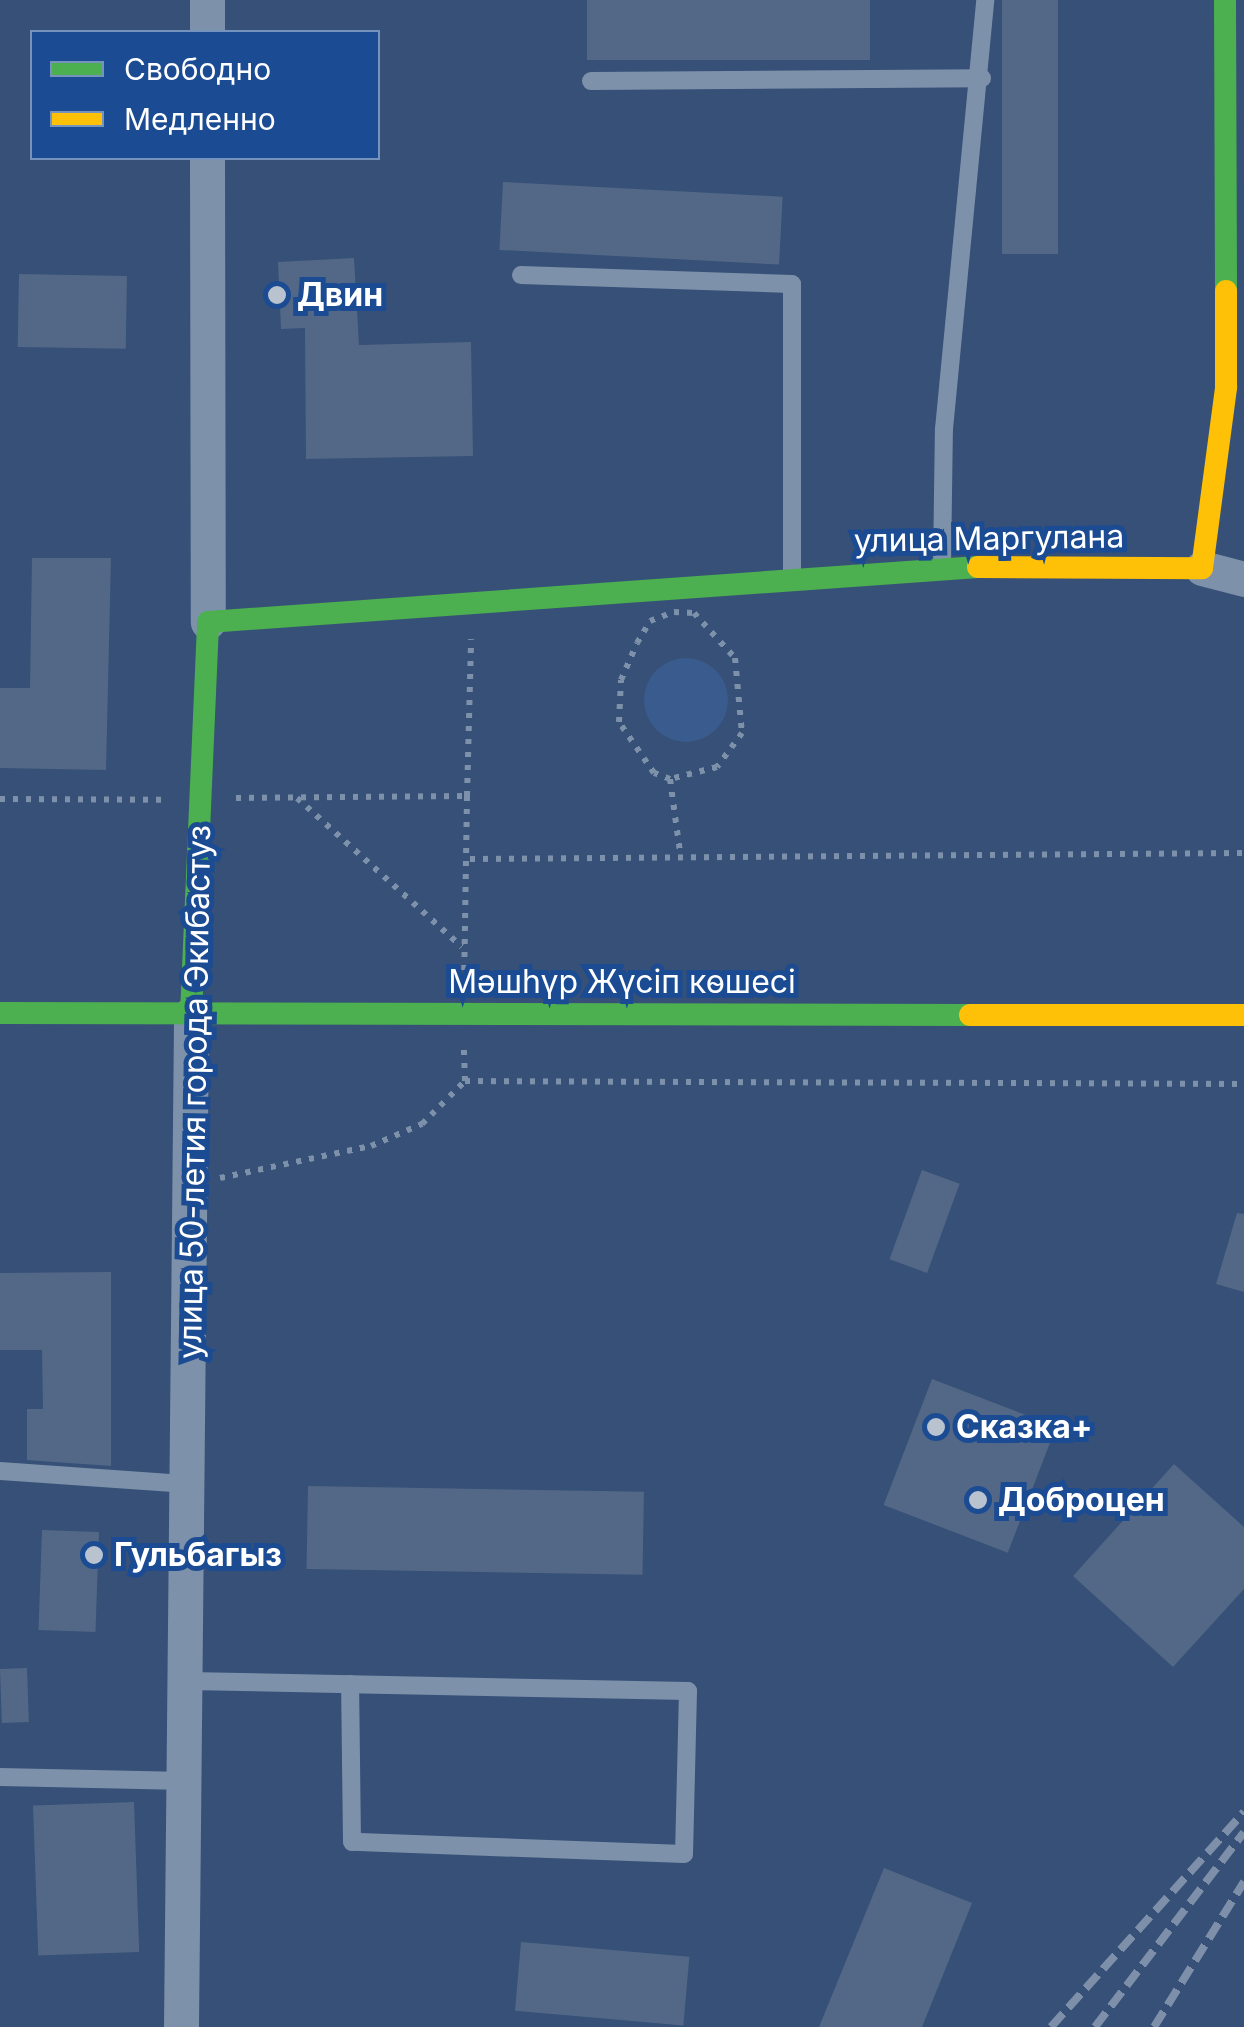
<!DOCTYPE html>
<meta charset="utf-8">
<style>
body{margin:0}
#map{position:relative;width:1244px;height:2027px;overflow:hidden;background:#365077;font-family:Inter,sans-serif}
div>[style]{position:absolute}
.water>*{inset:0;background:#3a5b8d}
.round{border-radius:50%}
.building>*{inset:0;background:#536886;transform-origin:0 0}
.path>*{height:6px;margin-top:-3px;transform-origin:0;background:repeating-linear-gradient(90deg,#7e91aa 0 5px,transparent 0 13px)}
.lane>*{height:18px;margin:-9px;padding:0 9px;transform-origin:9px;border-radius:9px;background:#7e91aa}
.street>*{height:35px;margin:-17.5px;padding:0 17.5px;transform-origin:17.5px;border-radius:17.5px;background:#7e91aa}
.fast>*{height:22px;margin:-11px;padding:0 11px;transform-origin:11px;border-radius:11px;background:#4caf50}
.slow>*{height:22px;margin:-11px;padding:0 11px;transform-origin:11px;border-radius:11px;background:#ffc107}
.rail>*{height:8px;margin-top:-4px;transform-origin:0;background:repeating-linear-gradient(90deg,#7e90a9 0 18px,transparent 0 26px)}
.dots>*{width:28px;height:28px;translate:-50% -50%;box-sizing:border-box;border:5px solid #1b4b92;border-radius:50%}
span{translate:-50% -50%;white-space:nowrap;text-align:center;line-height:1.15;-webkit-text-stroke:10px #1b4b92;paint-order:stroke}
.poi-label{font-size:32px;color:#fff;font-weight:700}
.left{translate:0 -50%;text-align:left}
.street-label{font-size:32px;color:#fff}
.legend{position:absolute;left:30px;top:30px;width:350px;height:130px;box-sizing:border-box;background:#1b4b92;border:2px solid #7693be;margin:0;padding:12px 18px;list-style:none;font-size:30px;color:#fff}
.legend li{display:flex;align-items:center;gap:20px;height:50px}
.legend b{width:50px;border:2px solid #7693be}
</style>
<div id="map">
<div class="water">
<i class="round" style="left:644px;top:658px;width:84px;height:84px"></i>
</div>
<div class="building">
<i style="left:587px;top:0;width:283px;height:60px"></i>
<i style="left:1002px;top:0;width:56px;height:254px"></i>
<i style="left:503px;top:182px;width:280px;height:68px;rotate:3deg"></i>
<i style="clip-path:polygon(354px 258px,359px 345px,471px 342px,473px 456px,306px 459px,305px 328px,281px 329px,278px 262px)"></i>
<i style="left:19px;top:274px;width:108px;height:73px;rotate:1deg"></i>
<i style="clip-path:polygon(32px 558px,111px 558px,106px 770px,0 768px,0 688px,30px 688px)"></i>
<i style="left:922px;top:1170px;width:40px;height:95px;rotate:20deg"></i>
<i style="clip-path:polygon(1237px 1213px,1244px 1214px,1244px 1292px,1216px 1284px)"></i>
<i style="clip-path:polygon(111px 1272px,111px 1466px,27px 1460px,27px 1409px,43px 1409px,42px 1350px,0 1350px,0 1273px)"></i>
<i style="left:932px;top:1379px;width:133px;height:135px;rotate:21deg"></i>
<i style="clip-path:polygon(1174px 1464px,1244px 1527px,1244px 1589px,1173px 1667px,1073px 1576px)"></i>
<i style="left:308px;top:1486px;width:336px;height:83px;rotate:1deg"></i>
<i style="left:42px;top:1530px;width:57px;height:100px;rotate:2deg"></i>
<i style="left:27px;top:1668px;width:54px;height:27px;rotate:88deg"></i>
<i style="left:134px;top:1802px;width:150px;height:101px;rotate:88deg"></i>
<i style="clip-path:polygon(884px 1868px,972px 1903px,922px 2027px,819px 2027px)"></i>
<i style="left:521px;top:1942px;width:169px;height:69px;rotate:5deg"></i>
</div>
<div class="path">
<i style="left:674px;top:612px;width:20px;rotate:3deg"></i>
<i style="left:694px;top:613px;width:61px;rotate:47.7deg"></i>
<i style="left:735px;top:658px;width:75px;rotate:84.7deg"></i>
<i style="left:742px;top:733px;width:42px;rotate:126.3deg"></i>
<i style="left:717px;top:767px;width:49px;rotate:165.7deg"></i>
<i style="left:670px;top:779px;width:17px;rotate:-159deg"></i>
<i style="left:654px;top:773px;width:62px;rotate:-124.5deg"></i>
<i style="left:619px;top:722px;width:42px;rotate:-87.3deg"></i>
<i style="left:621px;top:680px;width:40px;rotate:-66.6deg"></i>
<i style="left:637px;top:643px;width:26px;rotate:-59deg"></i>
<i style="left:650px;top:621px;width:26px;rotate:-21deg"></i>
<i style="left:670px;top:779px;width:74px;rotate:82.2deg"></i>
<i style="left:467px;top:796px;width:157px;rotate:-88.5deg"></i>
<i style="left:236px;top:798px;width:231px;rotate:-0.5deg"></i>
<i style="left:467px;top:796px;width:182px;rotate:90.9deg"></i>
<i style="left:297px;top:798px;width:222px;rotate:42.1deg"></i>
<i style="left:0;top:799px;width:164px;rotate:0.3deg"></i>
<i style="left:470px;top:859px;width:774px;rotate:-0.44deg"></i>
<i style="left:465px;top:1081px;width:779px;rotate:0.22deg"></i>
<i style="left:220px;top:1178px;width:154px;rotate:-12deg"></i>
<i style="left:371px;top:1146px;width:56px;rotate:-23.3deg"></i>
<i style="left:422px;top:1124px;width:61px;rotate:-45deg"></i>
<i style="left:465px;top:1081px;width:31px;rotate:-92deg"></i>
</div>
<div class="lane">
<i style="left:591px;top:81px;width:391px;rotate:-0.4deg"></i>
<i style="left:521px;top:275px;width:271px;rotate:1.9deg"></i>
<i style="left:792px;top:284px;width:293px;rotate:90deg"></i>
<i style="left:942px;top:566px;width:137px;rotate:-89.2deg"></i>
<i style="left:944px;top:429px;width:431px;rotate:-84.5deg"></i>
<i style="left:0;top:1471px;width:188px;rotate:4deg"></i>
<i style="left:187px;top:1681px;width:501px;rotate:1.14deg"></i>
<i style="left:688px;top:1691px;width:163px;rotate:91.4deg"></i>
<i style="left:684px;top:1854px;width:332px;rotate:-177.9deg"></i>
<i style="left:352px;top:1842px;width:158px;rotate:-90.7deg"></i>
<i style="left:0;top:1777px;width:186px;rotate:1.2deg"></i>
</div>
<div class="street">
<i style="left:207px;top:0;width:32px;rotate:90deg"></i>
<i style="left:207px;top:158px;width:464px;rotate:89.9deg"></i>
<i style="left:1202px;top:568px;width:43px;rotate:14.7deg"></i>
<i style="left:181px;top:2027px;width:1013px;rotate:-89.43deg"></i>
</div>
<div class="fast">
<i style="left:1225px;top:0;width:291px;rotate:89.8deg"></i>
<i style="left:0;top:1013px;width:970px;rotate:0.12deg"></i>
<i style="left:191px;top:1014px;width:392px;rotate:-87.5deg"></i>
<i style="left:208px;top:622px;width:772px;rotate:-4.09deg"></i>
</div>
<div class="slow">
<i style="left:978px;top:567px;width:224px;rotate:0.3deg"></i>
<i style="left:1202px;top:568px;width:183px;rotate:-82.4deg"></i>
<i style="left:1226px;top:387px;width:96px;rotate:-90deg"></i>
<i style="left:970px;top:1015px;width:274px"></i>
</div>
<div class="rail">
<i style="left:1051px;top:2027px;width:289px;rotate:-48.1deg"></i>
<i style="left:1095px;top:2027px;width:245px;rotate:-52.6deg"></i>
<i style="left:1154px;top:2027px;width:171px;rotate:-58.2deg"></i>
</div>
<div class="dots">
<i style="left:277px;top:295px;background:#b9c2cf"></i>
<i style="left:936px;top:1427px;background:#b9c2cf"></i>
<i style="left:978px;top:1500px;background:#b9c2cf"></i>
<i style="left:94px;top:1555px;background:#b9c2cf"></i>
</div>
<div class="poi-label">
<span class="left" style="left:297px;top:295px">Двин</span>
<span class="left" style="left:956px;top:1427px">Сказка+</span>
<span class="left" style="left:998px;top:1500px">Доброцен</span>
<span class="left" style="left:114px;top:1555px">Гульбагыз</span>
</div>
<div class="street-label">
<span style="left:989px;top:539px;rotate:-1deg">улица Маргулана</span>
<span style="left:622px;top:982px">Мәшһүр Жүсіп көшесі</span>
<span style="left:195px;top:1092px;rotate:-89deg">улица 50-летия города Экибастуз</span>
</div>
<ul class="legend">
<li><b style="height:12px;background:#4caf50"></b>Свободно</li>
<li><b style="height:12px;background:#ffc107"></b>Медленно</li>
</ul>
</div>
